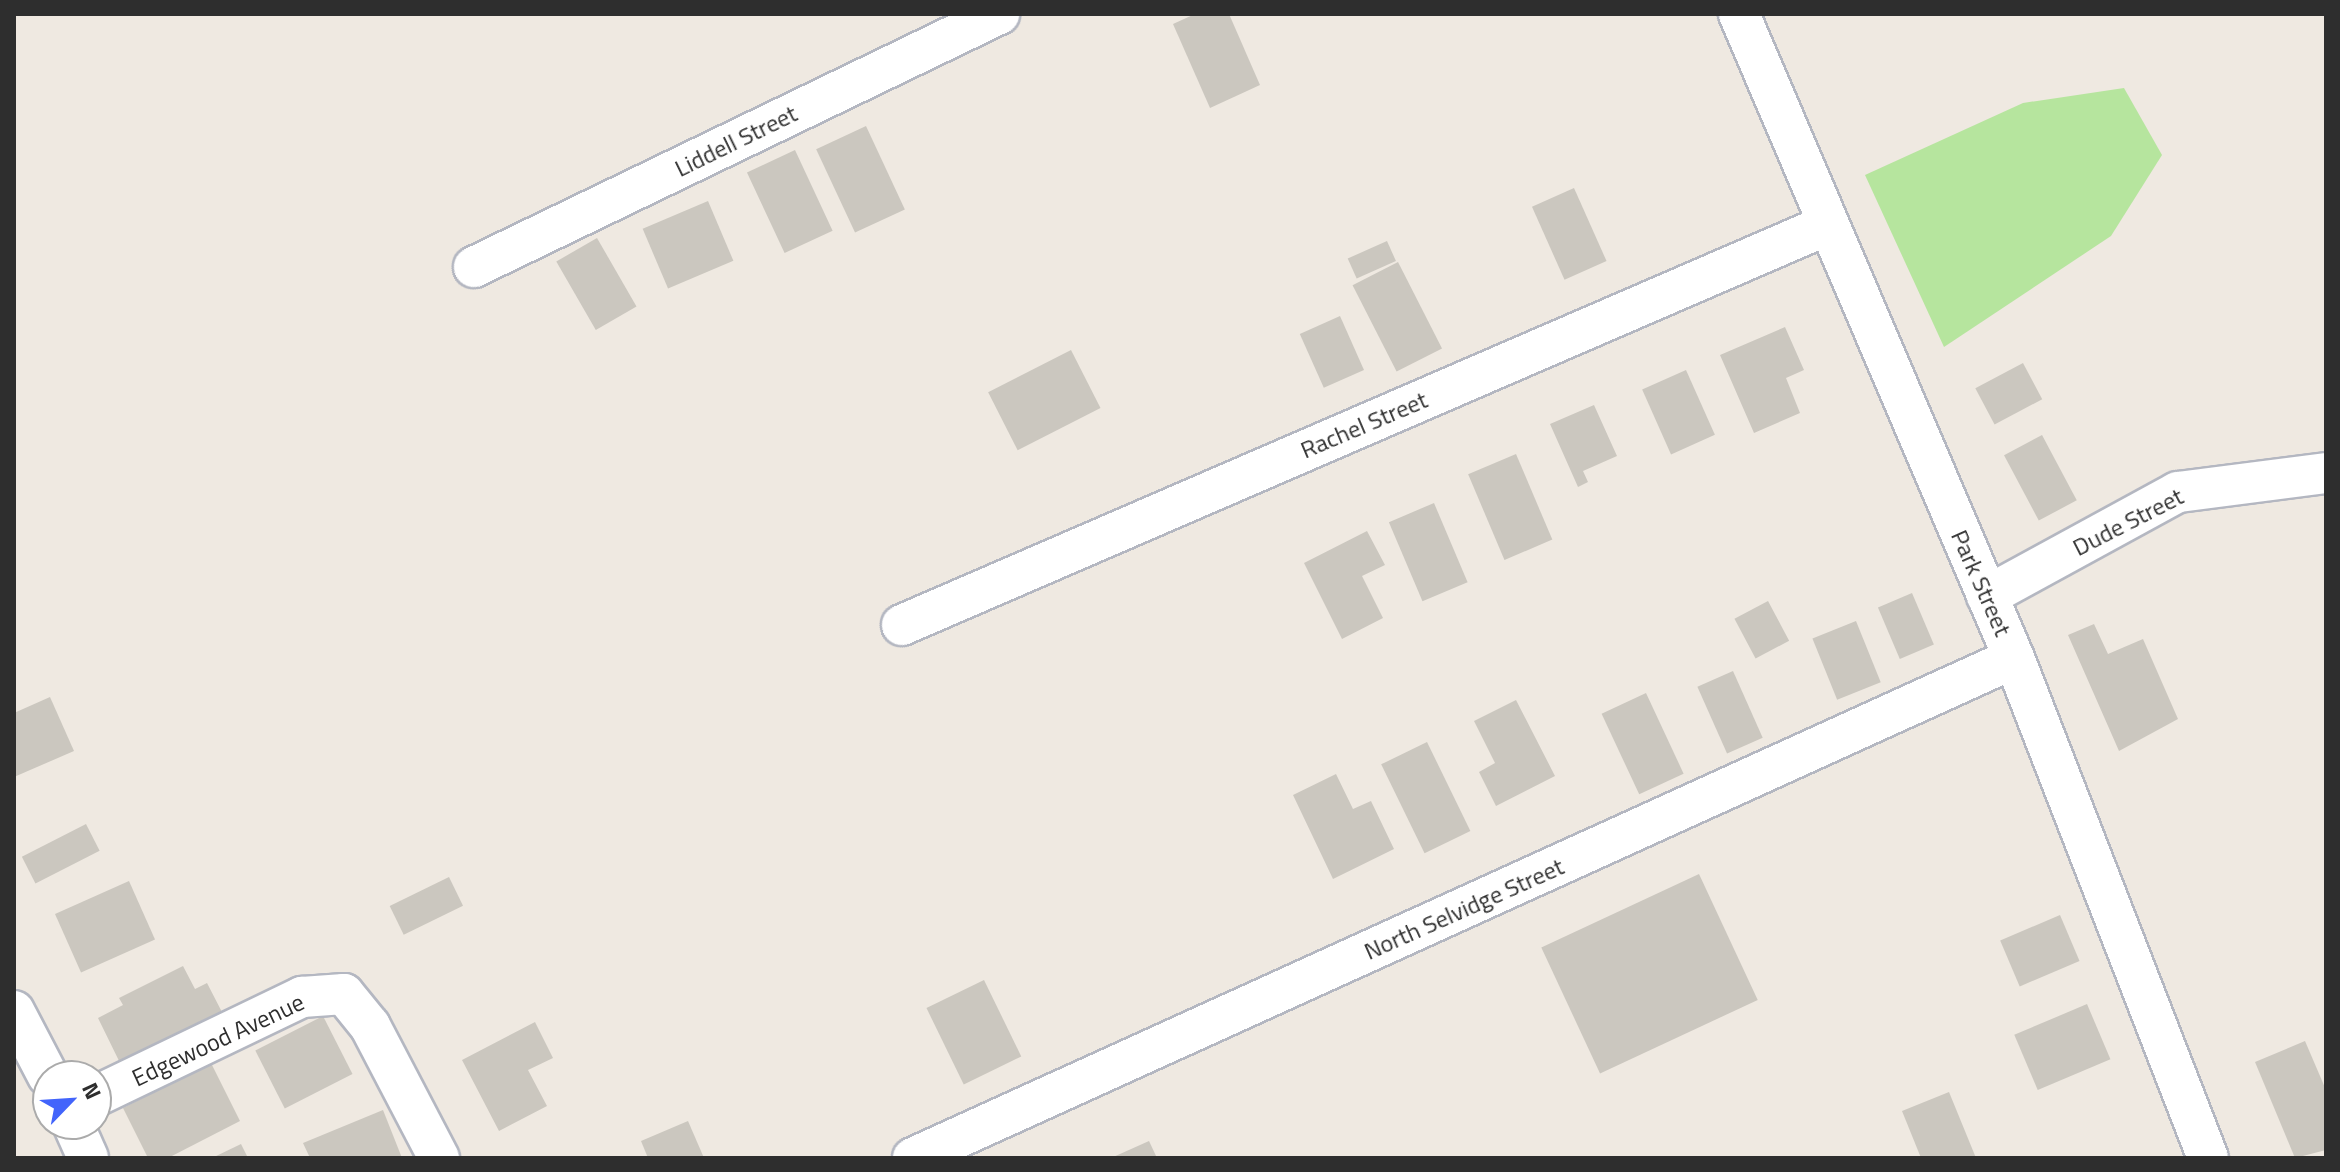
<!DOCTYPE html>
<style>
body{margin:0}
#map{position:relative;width:2340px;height:1172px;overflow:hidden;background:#efe9e1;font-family:"Titillium Web",sans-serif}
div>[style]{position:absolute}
.green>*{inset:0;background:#b6e59e}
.building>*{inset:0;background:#cbc7bf;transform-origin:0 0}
.roads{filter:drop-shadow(2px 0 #b4b7c1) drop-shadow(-2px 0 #b4b7c1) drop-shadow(0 2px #b4b7c1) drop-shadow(0 -2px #b4b7c1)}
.minor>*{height:40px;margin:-20px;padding:0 20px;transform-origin:20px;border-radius:20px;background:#fff}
span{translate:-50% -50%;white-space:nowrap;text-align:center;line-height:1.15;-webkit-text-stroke:8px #fff;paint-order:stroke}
.street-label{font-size:24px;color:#2e2e2e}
.frame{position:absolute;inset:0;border:16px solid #2e2e2e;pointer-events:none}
.north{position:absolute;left:32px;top:1060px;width:80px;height:80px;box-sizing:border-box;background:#fff;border:2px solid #ababab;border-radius:50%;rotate:65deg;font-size:22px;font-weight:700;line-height:32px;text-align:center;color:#2e2e2e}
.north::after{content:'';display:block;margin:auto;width:28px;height:36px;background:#4264fb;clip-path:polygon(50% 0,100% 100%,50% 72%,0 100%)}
</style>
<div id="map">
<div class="green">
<i style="clip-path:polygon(2124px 88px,2162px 155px,2111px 236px,1944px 347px,1865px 175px,2023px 103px)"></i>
</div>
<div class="building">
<i style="clip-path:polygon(1195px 14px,1229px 14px,1260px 85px,1210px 108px,1173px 24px)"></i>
<i style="left:866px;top:126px;width:92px;height:55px;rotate:65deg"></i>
<i style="left:795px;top:150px;width:89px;height:53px;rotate:65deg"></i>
<i style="left:1574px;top:188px;width:80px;height:46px;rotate:66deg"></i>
<i style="left:708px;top:201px;width:65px;height:71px;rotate:67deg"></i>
<i style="left:597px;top:238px;width:79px;height:47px;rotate:60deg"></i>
<i style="left:1387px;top:241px;width:22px;height:43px;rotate:66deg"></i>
<i style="left:1398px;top:262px;width:97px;height:51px;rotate:63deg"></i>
<i style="left:1340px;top:316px;width:59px;height:44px;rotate:66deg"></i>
<i style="clip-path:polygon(1785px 327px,1804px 370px,1786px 378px,1800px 413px,1754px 433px,1720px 355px)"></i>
<i style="left:1071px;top:350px;width:65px;height:93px;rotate:63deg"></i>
<i style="left:2023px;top:363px;width:41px;height:54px;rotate:62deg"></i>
<i style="left:1686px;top:370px;width:71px;height:48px;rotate:66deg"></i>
<i style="clip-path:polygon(1594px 405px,1617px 456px,1583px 471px,1588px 482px,1578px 487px,1550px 424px)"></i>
<i style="left:2042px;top:435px;width:74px;height:43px;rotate:62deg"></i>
<i style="left:1516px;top:454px;width:93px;height:52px;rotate:67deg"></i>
<i style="left:1434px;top:503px;width:86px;height:49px;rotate:67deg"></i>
<i style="clip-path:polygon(1367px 531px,1385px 565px,1362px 576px,1383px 618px,1342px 639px,1304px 563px)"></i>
<i style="left:1912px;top:593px;width:56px;height:37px;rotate:67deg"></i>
<i style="left:1768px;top:601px;width:45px;height:38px;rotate:62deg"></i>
<i style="left:1856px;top:621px;width:66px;height:47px;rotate:68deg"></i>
<i style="clip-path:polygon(2094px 624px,2108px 654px,2143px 639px,2178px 719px,2119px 751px,2068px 635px)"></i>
<i style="left:1733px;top:671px;width:73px;height:39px;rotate:66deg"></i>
<i style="left:1646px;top:693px;width:89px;height:49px;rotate:65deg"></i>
<i style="clip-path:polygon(50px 697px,74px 751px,14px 777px,14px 713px)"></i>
<i style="clip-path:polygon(1516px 700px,1555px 776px,1496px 806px,1479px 772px,1495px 763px,1474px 721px)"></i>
<i style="left:1427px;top:742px;width:99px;height:51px;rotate:64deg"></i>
<i style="clip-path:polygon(1336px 774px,1353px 809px,1371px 801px,1394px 849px,1333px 879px,1293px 795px)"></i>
<i style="left:86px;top:824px;width:30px;height:72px;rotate:63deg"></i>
<i style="left:1699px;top:874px;width:139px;height:174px;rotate:65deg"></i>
<i style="left:449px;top:877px;width:32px;height:66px;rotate:64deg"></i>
<i style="left:129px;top:881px;width:64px;height:81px;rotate:66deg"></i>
<i style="left:2060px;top:915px;width:50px;height:65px;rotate:67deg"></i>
<i style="clip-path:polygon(183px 966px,195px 989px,207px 983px,224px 1016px,122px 1067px,98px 1018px,123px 1005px,119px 998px)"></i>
<i style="left:984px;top:980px;width:85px;height:64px;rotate:64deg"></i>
<i style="left:2087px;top:1004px;width:60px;height:79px;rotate:67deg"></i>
<i style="left:323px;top:1016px;width:65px;height:76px;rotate:63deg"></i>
<i style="clip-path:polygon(535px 1022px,553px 1058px,528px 1070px,547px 1106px,499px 1131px,462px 1060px)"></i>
<i style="clip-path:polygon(2305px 1041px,2326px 1090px,2326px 1150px,2295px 1158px,2255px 1062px)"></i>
<i style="clip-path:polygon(211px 1063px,240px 1121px,168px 1158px,148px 1158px,123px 1108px)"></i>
<i style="clip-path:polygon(1949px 1092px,1976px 1158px,1921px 1158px,1902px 1111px)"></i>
<i style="clip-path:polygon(383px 1110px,402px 1158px,310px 1158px,303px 1143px)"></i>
<i style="clip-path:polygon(688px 1121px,704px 1158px,648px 1158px,641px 1141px)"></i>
<i style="clip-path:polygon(1149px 1141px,1157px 1158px,1111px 1158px)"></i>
<i style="clip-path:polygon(241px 1144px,248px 1158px,212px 1158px)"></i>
</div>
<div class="roads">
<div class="minor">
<i style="left:1739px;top:14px;width:700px;rotate:66.88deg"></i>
<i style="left:2014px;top:658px;width:536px;rotate:68.79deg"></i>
<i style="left:474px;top:267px;width:583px;rotate:-25.73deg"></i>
<i style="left:1987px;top:596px;width:217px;rotate:-28.6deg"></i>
<i style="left:2178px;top:492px;width:149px;rotate:-7.3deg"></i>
<i style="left:902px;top:625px;width:1008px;rotate:-23.39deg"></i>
<i style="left:14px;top:1011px;width:73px;rotate:62.4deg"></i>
<i style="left:96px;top:1096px;width:229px;rotate:-25.7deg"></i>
<i style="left:302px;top:997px;width:42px;rotate:-4.1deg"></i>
<i style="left:344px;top:994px;width:41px;rotate:50.9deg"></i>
<i style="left:370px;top:1026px;width:149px;rotate:62.4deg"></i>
<i style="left:73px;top:1124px;width:37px;rotate:66deg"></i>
<i style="left:913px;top:1158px;width:1209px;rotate:-24.42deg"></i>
</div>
</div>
<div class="street-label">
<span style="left:736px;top:141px;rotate:-26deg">Liddell Street</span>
<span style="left:1364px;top:425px;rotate:-23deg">Rachel Street</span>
<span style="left:2128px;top:522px;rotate:-27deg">Dude Street</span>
<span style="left:1981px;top:583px;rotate:66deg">Park Street</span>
<span style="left:1464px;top:909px;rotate:-24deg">North Selvidge Street</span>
<span style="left:218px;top:1040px;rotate:-25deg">Edgewood Avenue</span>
</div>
<div class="frame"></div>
<div class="north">N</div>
</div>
